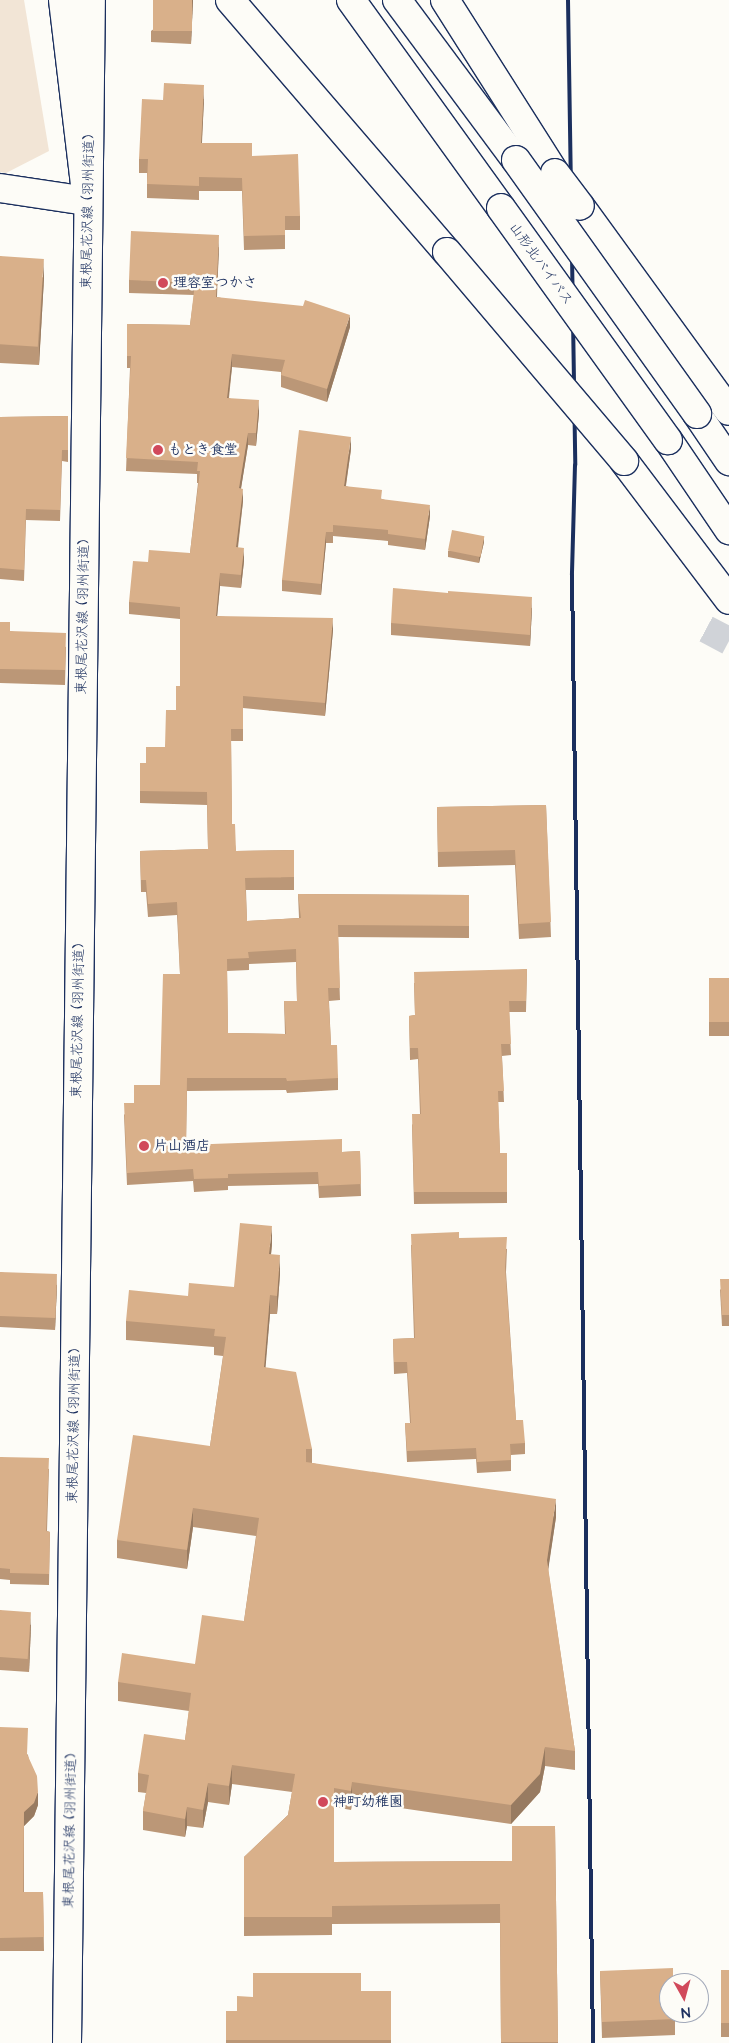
<!DOCTYPE html>
<meta charset="utf-8">
<style>
body{margin:0}
#map{position:relative;width:729px;height:2043px;overflow:hidden;background:#fdfcf7;font-family:"Architects Daughter","Klee One",sans-serif}
div>[style]{position:absolute}
.built>*{inset:0;background:#f2e5d6}
.minor-tunnel>*{height:28px;margin-top:-14px;transform-origin:0;background:repeating-linear-gradient(90deg,#d0d3d8 0 28px,transparent 0 42px)}
.roads{filter:drop-shadow(1px 0 #1b2f5e) drop-shadow(-1px 0 #1b2f5e) drop-shadow(0 1px #1b2f5e) drop-shadow(0 -1px #1b2f5e)}
.minor>*{height:28px;margin:-14px;padding:0 14px;transform-origin:14px;border-radius:14px;background:#fdfcf7}
.major>*{height:28px;margin:-14px;padding:0 14px;transform-origin:14px;border-radius:14px;background:#fdfcf7}
.highway>*{height:28px;margin:-14px;padding:0 14px;transform-origin:14px;border-radius:14px;background:#fdfcf7}
.rail>*{height:4px;margin:-2px;padding:0 2px;transform-origin:2px;border-radius:2px;background:#1b2f5e}
.bridges{filter:drop-shadow(1px 0 #1b2f5e) drop-shadow(-1px 0 #1b2f5e) drop-shadow(0 1px #1b2f5e) drop-shadow(0 -1px #1b2f5e)}
.highway-bridge>*{height:28px;margin:-14px;padding:0 14px;transform-origin:14px;border-radius:14px;background:#fdfcf7}
.wall>*{inset:0;background:#bb9777;transform-origin:0 0}
.shaded-wall>*{inset:0;background:#987b61}
.building>*{inset:0;background:#d9b08a;transform-origin:0 0}
.dots>*{width:14px;height:14px;translate:-50% -50%;box-sizing:border-box;border:2px solid #fdfcf7;border-radius:50%}
span{translate:-50% -50%;white-space:nowrap;text-align:center;line-height:1.15;-webkit-text-stroke:5px #fdfcf7;paint-order:stroke}
.street-label{font-size:14px;color:#1b2f5e}
.poi-label{font-size:14px;color:#1b2f5e;font-weight:700}
.left{translate:0 -50%;text-align:left}
.north{position:absolute;left:659px;top:1973px;width:50px;height:50px;box-sizing:border-box;background:#fdfcf7;border:1px solid #a3aaba;border-radius:50%;rotate:173deg;font-size:14px;font-weight:700;line-height:20px;text-align:center;color:#1b2f5e}
.north::after{content:'';display:block;margin:auto;width:18px;height:22px;background:#d1495b;clip-path:polygon(50% 0,100% 100%,50% 72%,0 100%)}
</style>
<div id="map">
<div class="built">
<i style="clip-path:polygon(0 0,24px 0,49px 151px,6px 173px,0 172px)"></i>
</div>
<div class="minor-tunnel">
<i style="left:706px;top:629px;width:26px;rotate:28deg"></i>
</div>
<div class="roads">
<div class="minor">
<i style="left:0;top:188px;width:88px;rotate:8.5deg"></i>
</div>
<div class="major">
<i style="left:67px;top:2043px;width:2043px;rotate:-89.33deg"></i>
</div>
<div class="highway">
<i style="left:63px;top:0;width:202px;rotate:83.2deg"></i>
<i style="left:230px;top:0;width:333px;rotate:49.3deg"></i>
<i style="left:351px;top:0;width:256px;rotate:54.2deg"></i>
<i style="left:397px;top:0;width:199px;rotate:53.4deg"></i>
<i style="left:445px;top:0;width:205px;rotate:57.6deg"></i>
<i style="left:580px;top:206px;width:253px;rotate:54deg"></i>
<i style="left:697px;top:414px;width:57px;rotate:55.8deg"></i>
<i style="left:668px;top:440px;width:109px;rotate:55.9deg"></i>
<i style="left:624px;top:461px;width:174px;rotate:52.9deg"></i>
</div>
</div>
<div class="rail">
<i style="left:568px;top:0;width:465px;rotate:89.1deg"></i>
<i style="left:575px;top:465px;width:110px;rotate:91.6deg"></i>
<i style="left:572px;top:575px;width:1468px;rotate:89.18deg"></i>
</div>
<div class="bridges">
<div class="highway-bridge">
<i style="left:516px;top:160px;width:312px;rotate:54.5deg"></i>
<i style="left:555px;top:173px;width:41px;rotate:52.9deg"></i>
<i style="left:501px;top:208px;width:286px;rotate:54.3deg"></i>
<i style="left:447px;top:252px;width:274px;rotate:49.7deg"></i>
</div>
</div>
<div class="wall">
<i style="clip-path:polygon(193px 0,191px 44px,151px 42px,151px 31px)"></i>
<i style="clip-path:polygon(204px 99px,202px 143px,252px 156px,300px 216px,300px 230px,285px 230px,285px 249px,244px 250px,242px 191px,199px 191px,199px 200px,147px 198px,147px 173px,139px 173px,139px 159px,163px 100px)"></i>
<i style="clip-path:polygon(evenodd,219px 247px,217px 297px,350px 327px,327px 402px,281px 387px,281px 372px,232px 367px,229px 398px,259px 413px,256px 446px,248px 445px,241px 488px,243px 501px,238px 548px,244px 561px,241px 588px,220px 586px,217px 616px,333px 630px,325px 716px,243px 708px,243px 741px,231px 741px,232px 824px,236px 851px,294px 850px,294px 890px,246px 890px,247px 921px,299px 918px,298px 894px,469px 895px,469px 938px,338px 937px,340px 1000px,329px 1001px,331px 1045px,338px 1078px,338px 1090px,287px 1093px,286px 1090px,187px 1091px,186px 1145px,342px 1152px,360px 1151px,361px 1196px,319px 1198px,318px 1184px,228px 1186px,228px 1190px,194px 1192px,193px 1181px,127px 1185px,124px 1115px,134px 1103px,160px 1085px,180px 974px,177px 915px,148px 917px,146px 892px,141px 892px,140px 851px,208px 849px,207px 805px,140px 803px,140px 763px,146px 763px,165px 747px,176px 710px,180px 686px,180px 619px,129px 614px,129px 602px,148px 562px,190px 553px,198px 483px,197px 483px,197px 474px,126px 471px,130px 368px,127px 368px,127px 324px,190px 325px,194px 295px,129px 293px,129px 280px,219px 247px,296px 962px,297px 1001px,284px 1001px,285px 1034px,228px 1033px,227px 971px,249px 970px,249px 964px,296px 962px)"></i>
<i style="clip-path:polygon(0 256px,44px 278px,39px 365px,0 363px)"></i>
<i style="clip-path:polygon(68px 416px,68px 462px,62px 461px,60px 521px,26px 520px,24px 581px,0 579px,0 417px)"></i>
<i style="clip-path:polygon(351px 449px,346px 486px,430px 516px,425px 550px,388px 545px,388px 541px,333px 536px,333px 543px,326px 543px,321px 595px,282px 591px,282px 580px)"></i>
<i style="clip-path:polygon(484px 542px,479px 563px,448px 557px,448px 551px)"></i>
<i style="clip-path:polygon(448px 593px,532px 608px,530px 646px,391px 635px,391px 623px)"></i>
<i style="clip-path:polygon(0 622px,10px 631px,66px 647px,65px 685px,0 683px)"></i>
<i style="clip-path:polygon(546px 805px,551px 937px,519px 939px,515px 865px,438px 867px,437px 807px)"></i>
<i style="clip-path:polygon(527px 969px,526px 1012px,509px 1012px,511px 1055px,502px 1056px,504px 1102px,498px 1102px,500px 1153px,507px 1153px,507px 1203px,414px 1204px,412px 1125px,420px 1114px,418px 1059px,410px 1060px,409px 1016px,415px 1015px,414px 983px)"></i>
<i style="left:709px;top:978px;width:20px;height:58px"></i>
<i style="clip-path:polygon(459px 1238px,507px 1249px,506px 1272px,516px 1420px,525px 1443px,525px 1454px,511px 1455px,511px 1471px,477px 1473px,476px 1459px,407px 1462px,405px 1423px,410px 1423px,407px 1373px,394px 1374px,393px 1339px,414px 1338px,411px 1245px)"></i>
<i style="clip-path:polygon(272px 1244px,271px 1255px,280px 1274px,277px 1314px,270px 1314px,265px 1367px,312px 1449px,312px 1463px,556px 1517px,548px 1569px,575px 1751px,575px 1770px,545px 1766px,540px 1792px,511px 1824px,352px 1801px,351px 1810px,334px 1807px,334px 1862px,512px 1861px,555px 1826px,558px 2043px,501px 2043px,500px 1923px,332px 1924px,332px 1935px,244px 1936px,244px 1857px,288px 1815px,292px 1792px,232px 1784px,229px 1805px,208px 1802px,203px 1828px,187px 1826px,185px 1837px,143px 1830px,143px 1811px,146px 1793px,138px 1792px,138px 1773px,185px 1740px,189px 1711px,118px 1701px,118px 1682px,195px 1664px,244px 1621px,256px 1536px,193px 1527px,187px 1569px,117px 1558px,117px 1540px,210px 1446px,223px 1356px,214px 1355px,214px 1347px,126px 1340px,126px 1321px,188px 1296px,234px 1287px)"></i>
<i style="clip-path:polygon(0 1272px,57px 1285px,55px 1330px,0 1327px)"></i>
<i style="clip-path:polygon(729px 1279px,729px 1326px,722px 1326px,720px 1290px)"></i>
<i style="clip-path:polygon(0 1457px,49px 1469px,47px 1531px,50px 1532px,49px 1585px,10px 1584px,10px 1580px,0 1579px)"></i>
<i style="clip-path:polygon(0 1610px,31px 1625px,29px 1672px,0 1670px)"></i>
<i style="clip-path:polygon(0 1727px,28px 1755px,38px 1805px,34px 1816px,24px 1826px,24px 1892px,43px 1892px,44px 1951px,0 1951px)"></i>
<i style="left:721px;top:1970px;width:8px;height:67px"></i>
<i style="clip-path:polygon(600px 1971px,675px 2013px,675px 2035px,602px 2038px)"></i>
<i style="clip-path:polygon(361px 1991px,391px 1991px,391px 2043px,226px 2043px,226px 2011px,237px 2011px,253px 1997px)"></i>
</div>
<div class="shaded-wall">
<i style="clip-path:polygon(192px 0,193px 0,191px 44px,191px 33px)"></i>
<i style="clip-path:polygon(204px 85px,204px 99px,201px 156px,201px 143px)"></i>
<i style="clip-path:polygon(219px 235px,219px 247px,216px 309px,216px 297px)"></i>
<i style="clip-path:polygon(44px 259px,44px 278px,39px 365px,39px 346px)"></i>
<i style="clip-path:polygon(350px 315px,350px 327px,327px 402px,327px 389px)"></i>
<i style="clip-path:polygon(232px 354px,232px 367px,227px 410px,227px 398px)"></i>
<i style="clip-path:polygon(259px 400px,259px 413px,256px 446px,256px 433px)"></i>
<i style="clip-path:polygon(248px 433px,248px 445px,239px 501px,239px 488px)"></i>
<i style="clip-path:polygon(351px 437px,351px 449px,344px 497px,344px 486px)"></i>
<i style="clip-path:polygon(243px 489px,243px 501px,236px 560px,236px 547px)"></i>
<i style="clip-path:polygon(430px 505px,430px 516px,425px 550px,425px 539px)"></i>
<i style="clip-path:polygon(326px 532px,326px 543px,321px 595px,321px 584px)"></i>
<i style="clip-path:polygon(484px 536px,484px 542px,479px 563px,479px 557px)"></i>
<i style="clip-path:polygon(244px 548px,244px 561px,241px 588px,241px 575px)"></i>
<i style="clip-path:polygon(220px 573px,220px 586px,216px 629px,216px 616px)"></i>
<i style="clip-path:polygon(532px 597px,532px 608px,530px 646px,530px 635px)"></i>
<i style="clip-path:polygon(333px 618px,333px 630px,325px 716px,325px 703px)"></i>
<i style="clip-path:polygon(272px 1226px,272px 1244px,269px 1273px,269px 1254px)"></i>
<i style="clip-path:polygon(280px 1255px,280px 1274px,277px 1314px,277px 1296px)"></i>
<i style="clip-path:polygon(57px 1274px,57px 1285px,55px 1330px,55px 1319px)"></i>
<i style="clip-path:polygon(270px 1295px,270px 1314px,264px 1386px,264px 1367px)"></i>
<i style="clip-path:polygon(556px 1499px,556px 1517px,547px 1578px,547px 1560px)"></i>
<i style="clip-path:polygon(193px 1508px,193px 1527px,187px 1569px,187px 1550px)"></i>
<i style="clip-path:polygon(31px 1612px,31px 1625px,29px 1672px,29px 1658px)"></i>
<i style="clip-path:polygon(545px 1747px,545px 1766px,540px 1792px,511px 1824px,511px 1805px)"></i>
<i style="clip-path:polygon(232px 1765px,232px 1784px,229px 1805px,229px 1786px)"></i>
<i style="clip-path:polygon(352px 1782px,352px 1801px,351px 1810px,351px 1791px)"></i>
<i style="clip-path:polygon(208px 1783px,208px 1802px,203px 1828px,203px 1810px)"></i>
<i style="clip-path:polygon(38px 1792px,38px 1805px,34px 1816px,24px 1826px,24px 1812px)"></i>
<i style="clip-path:polygon(187px 1807px,187px 1826px,185px 1837px,185px 1819px)"></i>
</div>
<div class="building">
<i style="left:153px;top:0;width:39px;height:31px"></i>
<i style="clip-path:polygon(164px 83px,204px 85px,201px 143px,252px 143px,252px 156px,298px 154px,300px 216px,285px 216px,285px 235px,244px 236px,242px 178px,199px 177px,199px 186px,147px 184px,148px 159px,139px 159px,142px 99px,163px 100px)"></i>
<i style="clip-path:polygon(evenodd,131px 231px,219px 235px,216px 297px,303px 306px,305px 300px,350px 315px,327px 389px,281px 375px,285px 360px,232px 354px,227px 398px,259px 400px,256px 433px,248px 433px,239px 488px,243px 489px,236px 547px,244px 548px,241px 575px,220px 573px,216px 616px,333px 618px,325px 703px,243px 696px,243px 729px,231px 729px,232px 824px,235px 824px,236px 851px,294px 850px,294px 877px,245px 878px,247px 921px,301px 918px,298px 894px,469px 895px,469px 926px,338px 925px,340px 988px,328px 988px,331px 1045px,337px 1045px,338px 1078px,287px 1081px,286px 1078px,187px 1078px,186px 1145px,342px 1139px,342px 1152px,360px 1151px,361px 1184px,319px 1186px,318px 1172px,228px 1174px,228px 1178px,194px 1179px,193px 1169px,127px 1173px,124px 1103px,134px 1103px,134px 1085px,160px 1085px,163px 974px,180px 974px,177px 902px,148px 904px,146px 880px,141px 880px,140px 851px,208px 849px,207px 792px,140px 791px,140px 763px,146px 763px,146px 747px,165px 747px,166px 710px,176px 710px,176px 686px,180px 686px,180px 607px,129px 602px,133px 561px,148px 562px,149px 550px,190px 553px,200px 471px,197px 471px,198px 462px,126px 458px,131px 356px,127px 356px,127px 324px,190px 325px,195px 283px,129px 280px,131px 231px,296px 949px,297px 1001px,284px 1001px,286px 1034px,228px 1033px,227px 959px,249px 958px,248px 952px,296px 949px)"></i>
<i style="left:0;top:256px;width:44px;height:88px;rotate:4deg"></i>
<i style="clip-path:polygon(68px 416px,68px 450px,62px 450px,60px 510px,26px 509px,24px 570px,0 568px,0 417px)"></i>
<i style="clip-path:polygon(299px 430px,351px 437px,344px 486px,382px 490px,381px 499px,430px 505px,425px 539px,388px 534px,388px 530px,333px 525px,333px 532px,326px 532px,321px 584px,282px 580px)"></i>
<i style="left:452px;top:530px;width:33px;height:21px;rotate:11deg"></i>
<i style="clip-path:polygon(393px 588px,448px 593px,448px 591px,532px 597px,530px 635px,391px 623px)"></i>
<i style="clip-path:polygon(0 622px,10px 622px,10px 631px,66px 633px,65px 670px,0 669px)"></i>
<i style="clip-path:polygon(546px 805px,551px 922px,519px 924px,515px 850px,438px 852px,437px 807px)"></i>
<i style="clip-path:polygon(527px 969px,526px 1001px,509px 1001px,511px 1044px,501px 1044px,504px 1091px,498px 1091px,500px 1153px,507px 1153px,507px 1192px,414px 1192px,412px 1114px,421px 1114px,418px 1048px,410px 1048px,409px 1016px,415px 1015px,414px 972px)"></i>
<i style="left:709px;top:978px;width:20px;height:44px"></i>
<i style="clip-path:polygon(240px 1223px,272px 1226px,269px 1254px,280px 1255px,277px 1296px,270px 1295px,264px 1367px,296px 1372px,312px 1449px,306px 1449px,306px 1462px,556px 1499px,547px 1560px,575px 1751px,545px 1747px,540px 1774px,511px 1805px,352px 1782px,351px 1791px,334px 1788px,334px 1862px,512px 1861px,512px 1826px,555px 1826px,558px 2042px,501px 2042px,500px 1904px,332px 1906px,332px 1917px,244px 1917px,244px 1857px,288px 1815px,295px 1774px,232px 1765px,229px 1786px,208px 1783px,203px 1810px,187px 1807px,185px 1819px,143px 1811px,149px 1775px,138px 1773px,144px 1734px,185px 1740px,191px 1693px,118px 1682px,122px 1653px,195px 1664px,202px 1615px,244px 1621px,259px 1518px,193px 1508px,187px 1550px,117px 1540px,133px 1435px,210px 1446px,226px 1337px,214px 1336px,215px 1329px,126px 1321px,129px 1290px,188px 1296px,189px 1283px,234px 1287px)"></i>
<i style="clip-path:polygon(459px 1232px,459px 1238px,507px 1237px,505px 1267px,516px 1420px,523px 1420px,525px 1443px,510px 1444px,511px 1460px,477px 1462px,476px 1448px,407px 1451px,405px 1423px,411px 1423px,407px 1362px,394px 1362px,393px 1339px,415px 1338px,411px 1234px)"></i>
<i style="left:0;top:1272px;width:57px;height:44px;rotate:2deg"></i>
<i style="clip-path:polygon(720px 1279px,729px 1279px,729px 1315px,722px 1315px)"></i>
<i style="clip-path:polygon(0 1457px,49px 1458px,46px 1531px,50px 1532px,49px 1574px,10px 1573px,10px 1569px,0 1568px)"></i>
<i style="left:0;top:1610px;width:31px;height:47px;rotate:4deg"></i>
<i style="clip-path:polygon(0 1727px,28px 1728px,27px 1754px,37px 1776px,38px 1792px,34px 1803px,24px 1812px,23px 1892px,43px 1892px,44px 1937px,0 1938px)"></i>
<i style="clip-path:polygon(673px 1968px,673px 1983px,669px 1983px,669px 2013px,675px 2013px,675px 2019px,602px 2022px,600px 1971px)"></i>
<i style="left:721px;top:1970px;width:8px;height:53px"></i>
<i style="clip-path:polygon(253px 1973px,361px 1973px,361px 1991px,391px 1991px,391px 2040px,226px 2040px,226px 2011px,237px 2011px,237px 1996px,253px 1997px)"></i>
</div>
<div class="dots">
<i style="left:163px;top:283px;background:#d1495b"></i>
<i style="left:158px;top:450px;background:#d1495b"></i>
<i style="left:144px;top:1146px;background:#d1495b"></i>
<i style="left:323px;top:1802px;background:#d1495b"></i>
</div>
<div class="street-label">
<span style="left:88px;top:212px;rotate:-89deg">東根尾花沢線 (羽州街道)</span>
<span style="left:541px;top:264px;rotate:54deg">山形北バイパス</span>
<span style="left:83px;top:617px;rotate:-89deg">東根尾花沢線 (羽州街道)</span>
<span style="left:78px;top:1021px;rotate:-89deg">東根尾花沢線 (羽州街道)</span>
<span style="left:74px;top:1426px;rotate:-89deg">東根尾花沢線 (羽州街道)</span>
<span style="left:70px;top:1831px;rotate:-89deg">東根尾花沢線 (羽州街道)</span>
</div>
<div class="poi-label">
<span class="left" style="left:173px;top:283px">理容室つかさ</span>
<span class="left" style="left:168px;top:450px">もとき食堂</span>
<span class="left" style="left:154px;top:1146px">片山酒店</span>
<span class="left" style="left:333px;top:1802px">神町幼稚園</span>
</div>
<div class="north">N</div>
</div>
